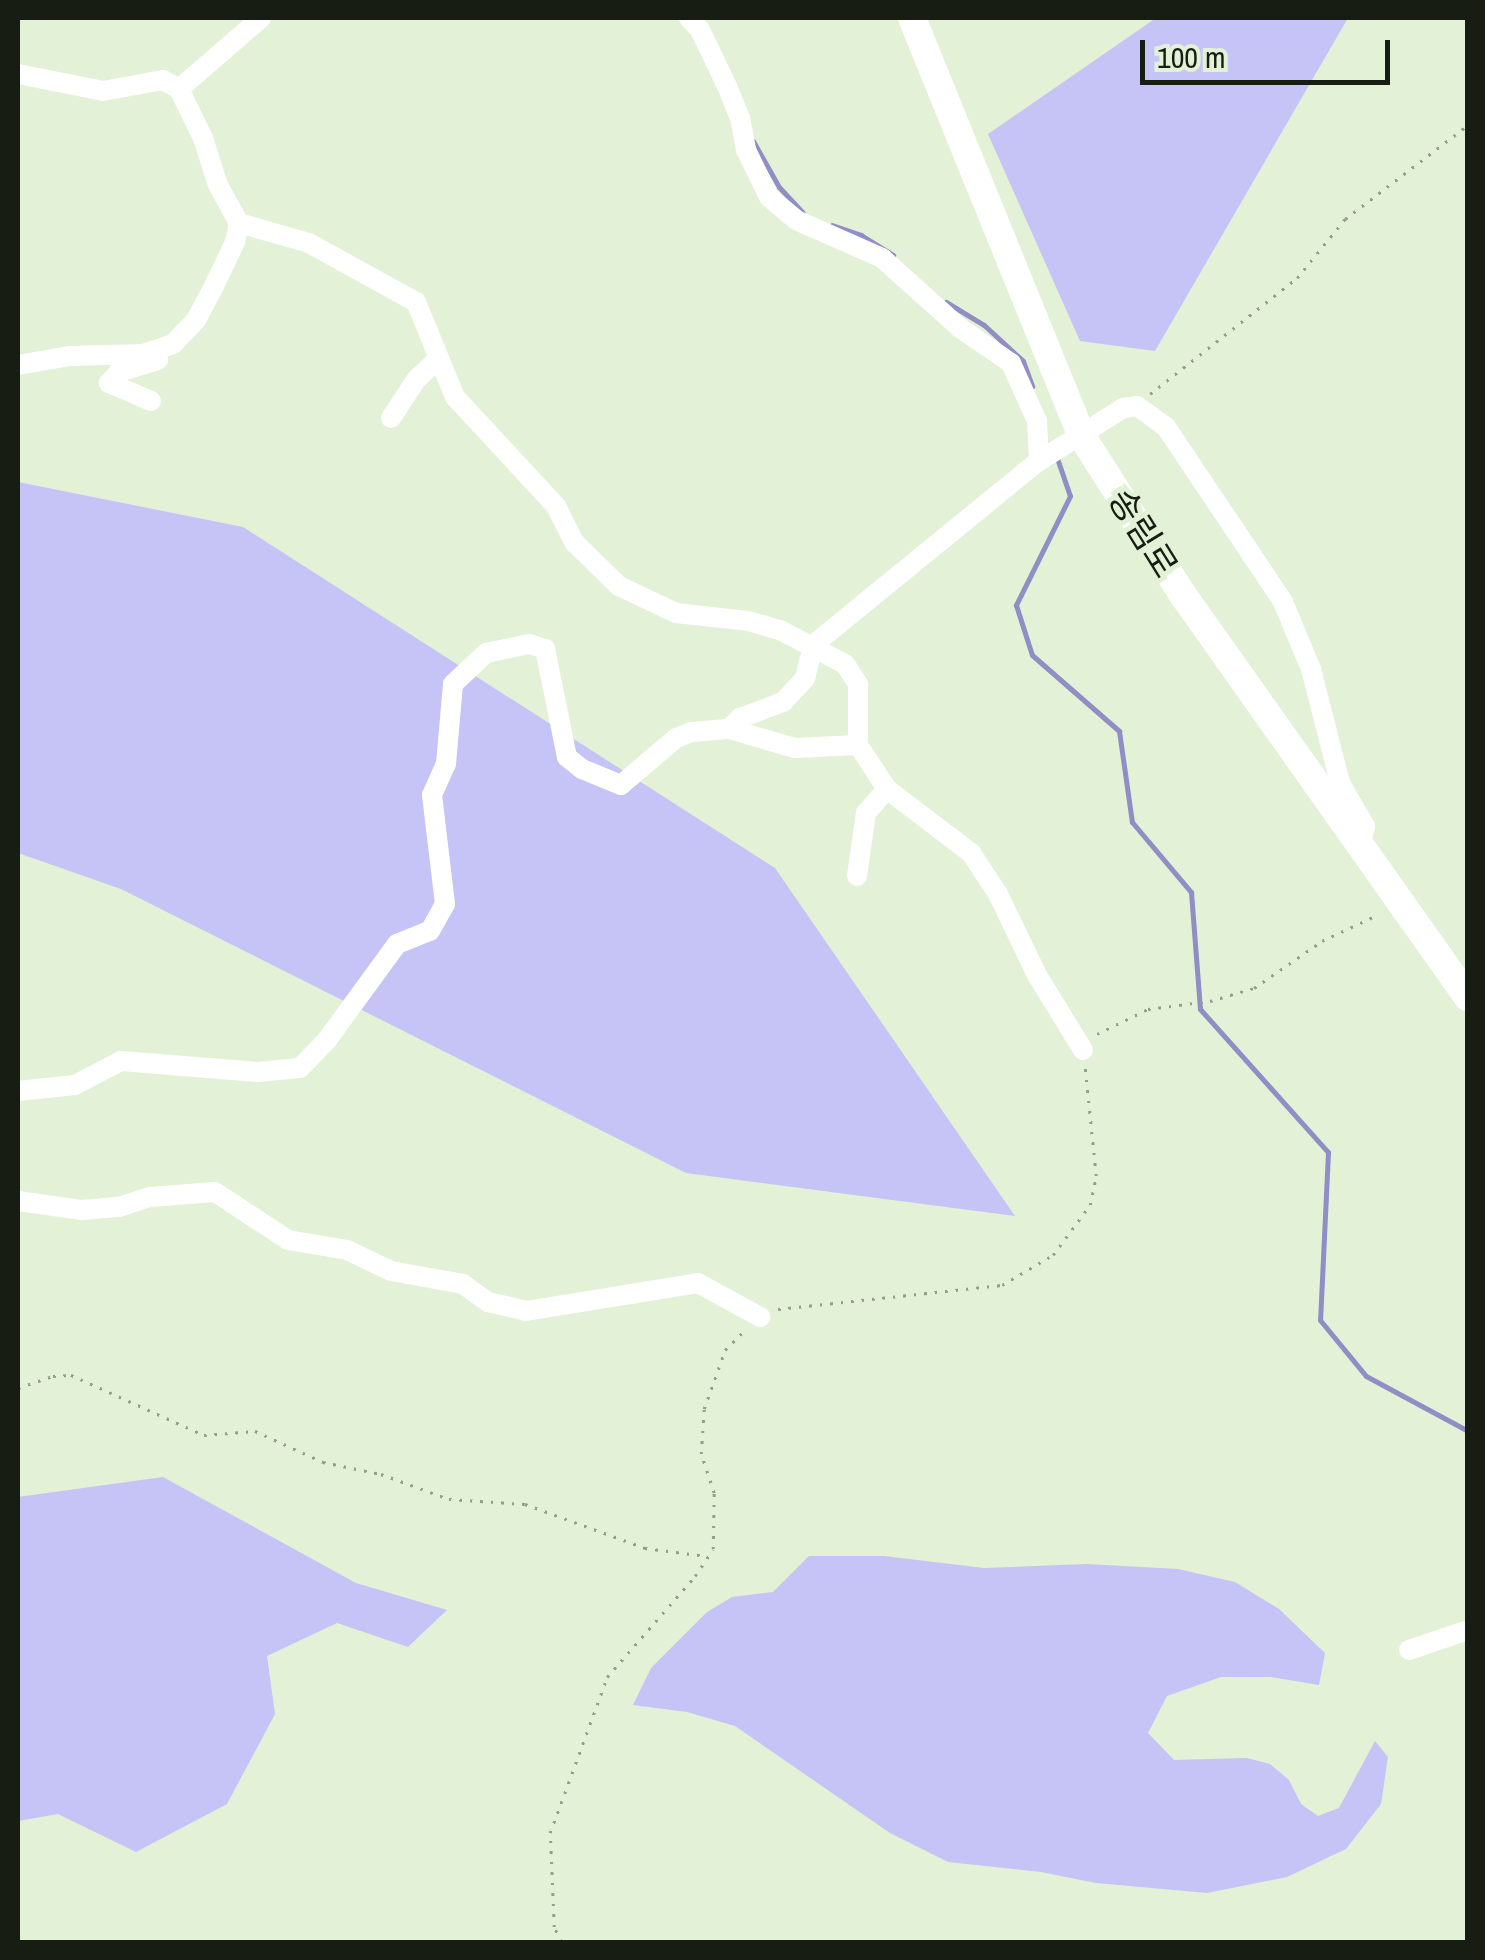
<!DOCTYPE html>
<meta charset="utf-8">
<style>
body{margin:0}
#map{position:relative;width:1485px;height:1960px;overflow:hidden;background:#e3f1d6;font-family:"Archivo Narrow","Noto Sans KR",sans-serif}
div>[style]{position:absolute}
.green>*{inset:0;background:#c6c3f6}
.stream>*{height:5px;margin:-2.5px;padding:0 2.5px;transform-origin:2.5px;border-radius:2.5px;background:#918dc5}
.path>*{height:2.5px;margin-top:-1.25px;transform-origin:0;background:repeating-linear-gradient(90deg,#949e8a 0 2.5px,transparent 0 10.5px)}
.minor>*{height:20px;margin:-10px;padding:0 10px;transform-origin:10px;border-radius:10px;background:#fff}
.major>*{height:28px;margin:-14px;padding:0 14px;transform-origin:14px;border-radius:14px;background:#fff}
span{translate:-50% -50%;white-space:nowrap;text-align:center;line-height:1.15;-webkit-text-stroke:10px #e3f1d6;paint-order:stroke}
.street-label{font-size:35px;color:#181d13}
.frame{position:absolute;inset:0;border:20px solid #181d13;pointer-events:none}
.scale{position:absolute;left:1140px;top:40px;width:250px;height:45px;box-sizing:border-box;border:5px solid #181d13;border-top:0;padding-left:12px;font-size:30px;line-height:35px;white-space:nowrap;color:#181d13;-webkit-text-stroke:8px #e3f1d6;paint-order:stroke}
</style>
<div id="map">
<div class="green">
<i style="clip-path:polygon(1156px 18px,1348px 18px,1155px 351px,1080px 341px,988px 134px)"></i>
<i style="clip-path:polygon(18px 482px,243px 527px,775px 868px,1015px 1216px,686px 1173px,121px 889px,18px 853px)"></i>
<i style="clip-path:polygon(163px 1477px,356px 1583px,447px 1610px,408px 1647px,337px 1623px,267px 1656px,275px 1714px,227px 1804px,136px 1852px,58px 1814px,18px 1821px,18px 1497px)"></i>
<i style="clip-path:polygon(809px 1556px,884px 1556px,984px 1568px,1086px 1564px,1178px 1569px,1235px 1582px,1279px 1609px,1325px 1653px,1319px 1685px,1271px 1677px,1221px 1677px,1167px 1696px,1148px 1733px,1174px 1760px,1247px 1758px,1270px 1764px,1289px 1780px,1301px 1804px,1318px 1816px,1339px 1808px,1375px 1741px,1388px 1757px,1381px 1804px,1346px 1849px,1287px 1877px,1207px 1893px,1096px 1883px,1041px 1872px,948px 1862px,890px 1833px,735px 1726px,687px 1712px,633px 1705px,651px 1668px,707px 1612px,732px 1597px,773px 1592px)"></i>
</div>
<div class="stream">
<i style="left:753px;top:141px;width:53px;rotate:60.5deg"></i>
<i style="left:779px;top:187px;width:35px;rotate:47deg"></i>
<i style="left:832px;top:225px;width:31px;rotate:19deg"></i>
<i style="left:861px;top:235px;width:38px;rotate:32deg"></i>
<i style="left:946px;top:302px;width:44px;rotate:31.2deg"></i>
<i style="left:984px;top:325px;width:53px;rotate:42.7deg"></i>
<i style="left:1023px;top:361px;width:27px;rotate:70deg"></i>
<i style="left:1057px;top:458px;width:40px;rotate:71.1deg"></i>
<i style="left:1070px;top:496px;width:122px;rotate:116.4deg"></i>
<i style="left:1016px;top:605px;width:52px;rotate:72.3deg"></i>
<i style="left:1032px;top:655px;width:116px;rotate:41.1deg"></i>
<i style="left:1119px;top:731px;width:92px;rotate:81.9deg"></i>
<i style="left:1132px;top:822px;width:92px;rotate:49.9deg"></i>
<i style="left:1191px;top:892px;width:117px;rotate:85.6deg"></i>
<i style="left:1200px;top:1009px;width:192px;rotate:48.2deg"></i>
<i style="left:1328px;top:1152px;width:168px;rotate:92.7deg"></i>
<i style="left:1320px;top:1320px;width:72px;rotate:50.6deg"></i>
<i style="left:1366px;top:1376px;width:116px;rotate:28.3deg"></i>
</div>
<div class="path">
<i style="left:1150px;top:394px;width:187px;rotate:-38.3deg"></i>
<i style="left:1297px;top:278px;width:76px;rotate:-50.9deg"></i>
<i style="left:1345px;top:219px;width:155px;rotate:-37.4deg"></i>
<i style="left:1097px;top:1034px;width:57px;rotate:-26.1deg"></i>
<i style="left:1148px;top:1009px;width:63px;rotate:-7.4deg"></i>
<i style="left:1210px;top:1001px;width:46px;rotate:-16.5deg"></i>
<i style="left:1254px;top:988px;width:83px;rotate:-34.7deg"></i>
<i style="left:1322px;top:941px;width:63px;rotate:-25.3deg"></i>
<i style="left:778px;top:1309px;width:225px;rotate:-6.1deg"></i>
<i style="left:1002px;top:1285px;width:59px;rotate:-30.5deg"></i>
<i style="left:1053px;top:1255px;width:62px;rotate:-53.5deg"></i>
<i style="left:1090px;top:1205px;width:30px;rotate:-78deg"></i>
<i style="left:1096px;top:1176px;width:110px;rotate:-95.8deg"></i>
<i style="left:18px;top:1388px;width:37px;rotate:-19deg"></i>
<i style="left:53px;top:1376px;width:18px;rotate:-3deg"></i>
<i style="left:71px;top:1375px;width:146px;rotate:24.3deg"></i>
<i style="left:204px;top:1435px;width:51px;rotate:-4.5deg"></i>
<i style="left:255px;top:1431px;width:75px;rotate:24.5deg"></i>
<i style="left:323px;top:1462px;width:59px;rotate:11.7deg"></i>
<i style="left:381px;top:1474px;width:72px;rotate:20.2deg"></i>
<i style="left:449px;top:1499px;width:76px;rotate:3.8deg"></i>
<i style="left:525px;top:1504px;width:128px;rotate:20.1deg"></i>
<i style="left:645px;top:1548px;width:62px;rotate:7.5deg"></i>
<i style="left:561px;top:1942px;width:17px;rotate:-115deg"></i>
<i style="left:554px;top:1927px;width:94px;rotate:-92.4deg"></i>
<i style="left:550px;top:1833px;width:166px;rotate:-69.9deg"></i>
<i style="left:607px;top:1677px;width:134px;rotate:-48.9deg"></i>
<i style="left:695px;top:1576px;width:32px;rotate:-56deg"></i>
<i style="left:713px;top:1549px;width:56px;rotate:-89deg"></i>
<i style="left:714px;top:1493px;width:41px;rotate:-108.4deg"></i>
<i style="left:701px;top:1454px;width:45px;rotate:-86.2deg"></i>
<i style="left:704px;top:1409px;width:63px;rotate:-70.4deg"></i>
<i style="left:725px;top:1350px;width:25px;rotate:-45deg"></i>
</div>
<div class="minor">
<i style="left:261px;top:18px;width:108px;rotate:139.1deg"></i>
<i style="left:179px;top:89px;width:55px;rotate:63.9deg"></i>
<i style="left:203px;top:138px;width:49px;rotate:72.3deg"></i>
<i style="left:218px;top:185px;width:43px;rotate:61.1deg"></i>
<i style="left:239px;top:223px;width:73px;rotate:15.9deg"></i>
<i style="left:309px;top:243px;width:122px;rotate:28.9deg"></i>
<i style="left:416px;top:302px;width:103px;rotate:67.7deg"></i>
<i style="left:455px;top:397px;width:149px;rotate:47.2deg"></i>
<i style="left:556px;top:506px;width:40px;rotate:63.4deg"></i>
<i style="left:574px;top:542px;width:63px;rotate:44.4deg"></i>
<i style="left:619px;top:586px;width:63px;rotate:25.3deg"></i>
<i style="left:676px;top:613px;width:72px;rotate:6.3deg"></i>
<i style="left:748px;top:621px;width:33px;rotate:16deg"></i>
<i style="left:780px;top:630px;width:73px;rotate:27.6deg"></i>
<i style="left:845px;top:664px;width:24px;rotate:57deg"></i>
<i style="left:858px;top:684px;width:61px;rotate:90deg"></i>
<i style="left:689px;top:18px;width:16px;rotate:47deg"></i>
<i style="left:700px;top:30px;width:62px;rotate:64.3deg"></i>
<i style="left:727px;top:86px;width:35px;rotate:68deg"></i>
<i style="left:740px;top:118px;width:33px;rotate:79deg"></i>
<i style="left:746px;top:150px;width:52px;rotate:63.9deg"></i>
<i style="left:769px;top:197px;width:35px;rotate:40deg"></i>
<i style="left:796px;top:220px;width:94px;rotate:23.8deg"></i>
<i style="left:882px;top:258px;width:105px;rotate:41.9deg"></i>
<i style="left:960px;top:328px;width:62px;rotate:34.5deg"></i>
<i style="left:1011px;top:363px;width:64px;rotate:65.9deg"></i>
<i style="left:1037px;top:421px;width:40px;rotate:87.1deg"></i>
<i style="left:18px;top:74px;width:87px;rotate:11.3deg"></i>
<i style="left:103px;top:91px;width:61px;rotate:-10.4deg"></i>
<i style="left:163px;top:80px;width:18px;rotate:29deg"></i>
<i style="left:18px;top:365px;width:53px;rotate:-9.8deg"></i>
<i style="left:70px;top:356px;width:73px;rotate:-1.6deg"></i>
<i style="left:143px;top:354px;width:32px;rotate:-18deg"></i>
<i style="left:173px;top:344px;width:33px;rotate:-46deg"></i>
<i style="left:196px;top:320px;width:38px;rotate:-62deg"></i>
<i style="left:214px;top:286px;width:49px;rotate:-64.5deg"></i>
<i style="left:235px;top:242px;width:19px;rotate:-78deg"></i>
<i style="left:151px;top:401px;width:46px;rotate:-156.8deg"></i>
<i style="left:109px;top:383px;width:15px;rotate:-48deg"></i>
<i style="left:119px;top:372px;width:41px;rotate:-17.1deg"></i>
<i style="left:391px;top:418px;width:45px;rotate:-56.7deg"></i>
<i style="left:416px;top:380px;width:29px;rotate:-44deg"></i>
<i style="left:729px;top:729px;width:69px;rotate:16.1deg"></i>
<i style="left:795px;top:748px;width:63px;rotate:-2.7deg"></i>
<i style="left:858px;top:745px;width:53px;rotate:56.6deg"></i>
<i style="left:887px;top:789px;width:106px;rotate:37.3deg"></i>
<i style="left:971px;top:853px;width:49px;rotate:56.6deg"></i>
<i style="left:998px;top:894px;width:90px;rotate:64.3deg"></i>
<i style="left:1037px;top:975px;width:88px;rotate:58.5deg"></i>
<i style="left:857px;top:876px;width:64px;rotate:-81.9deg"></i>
<i style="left:866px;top:813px;width:32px;rotate:-49deg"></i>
<i style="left:18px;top:1091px;width:57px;rotate:-6deg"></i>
<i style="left:75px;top:1085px;width:52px;rotate:-27.6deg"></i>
<i style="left:121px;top:1061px;width:137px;rotate:4.6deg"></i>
<i style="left:258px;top:1072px;width:42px;rotate:-5.4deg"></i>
<i style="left:300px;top:1068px;width:39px;rotate:-46deg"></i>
<i style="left:327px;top:1040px;width:119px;rotate:-53.9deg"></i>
<i style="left:397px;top:944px;width:35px;rotate:-22deg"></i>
<i style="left:430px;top:931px;width:31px;rotate:-61deg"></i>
<i style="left:445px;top:904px;width:110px;rotate:-96.8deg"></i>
<i style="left:432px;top:795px;width:34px;rotate:-66deg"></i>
<i style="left:446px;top:764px;width:80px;rotate:-85deg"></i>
<i style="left:453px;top:684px;width:45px;rotate:-43.2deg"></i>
<i style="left:486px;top:653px;width:44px;rotate:-11.8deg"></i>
<i style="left:529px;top:644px;width:17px;rotate:17deg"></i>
<i style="left:545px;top:649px;width:110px;rotate:78.5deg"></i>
<i style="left:567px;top:757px;width:19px;rotate:39deg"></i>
<i style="left:582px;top:769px;width:42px;rotate:22.3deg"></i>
<i style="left:621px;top:785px;width:72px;rotate:-40.5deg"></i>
<i style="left:676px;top:738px;width:17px;rotate:-21deg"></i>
<i style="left:692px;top:732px;width:37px;rotate:-5deg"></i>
<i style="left:729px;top:729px;width:16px;rotate:-45deg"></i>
<i style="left:740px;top:718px;width:46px;rotate:-20.4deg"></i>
<i style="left:783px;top:702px;width:33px;rotate:-47deg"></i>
<i style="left:805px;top:678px;width:34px;rotate:-76deg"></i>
<i style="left:813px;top:645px;width:291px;rotate:-39.2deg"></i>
<i style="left:1039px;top:461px;width:99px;rotate:-32.2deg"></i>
<i style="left:1123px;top:408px;width:14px;rotate:-8deg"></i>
<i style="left:1137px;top:406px;width:36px;rotate:36deg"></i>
<i style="left:1166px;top:427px;width:211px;rotate:56.2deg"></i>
<i style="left:1283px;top:602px;width:73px;rotate:67.3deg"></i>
<i style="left:1311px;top:669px;width:118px;rotate:75.7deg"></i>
<i style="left:1340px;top:783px;width:50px;rotate:59.8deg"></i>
<i style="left:1365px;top:826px;width:17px;rotate:103deg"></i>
<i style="left:18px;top:1201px;width:65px;rotate:8deg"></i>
<i style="left:82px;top:1210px;width:37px;rotate:-5deg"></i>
<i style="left:119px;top:1207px;width:33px;rotate:-18deg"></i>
<i style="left:150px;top:1197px;width:65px;rotate:-4.4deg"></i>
<i style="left:215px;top:1192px;width:87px;rotate:33.3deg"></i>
<i style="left:288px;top:1240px;width:60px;rotate:9.6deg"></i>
<i style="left:347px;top:1250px;width:49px;rotate:25.5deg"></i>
<i style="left:391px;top:1271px;width:73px;rotate:10.2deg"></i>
<i style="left:463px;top:1284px;width:31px;rotate:36deg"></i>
<i style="left:488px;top:1302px;width:39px;rotate:13deg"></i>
<i style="left:526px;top:1311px;width:174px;rotate:-9.2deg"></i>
<i style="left:698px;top:1283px;width:71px;rotate:28.7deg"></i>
<i style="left:1409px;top:1650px;width:62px;rotate:-18.7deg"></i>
</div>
<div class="major">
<i style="left:912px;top:18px;width:450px;rotate:67.9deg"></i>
<i style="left:1081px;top:435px;width:190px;rotate:57.5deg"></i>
<i style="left:1183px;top:595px;width:493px;rotate:54.7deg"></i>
</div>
<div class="street-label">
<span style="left:1143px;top:533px;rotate:58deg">송림로</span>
</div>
<div class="frame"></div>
<div class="scale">100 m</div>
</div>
